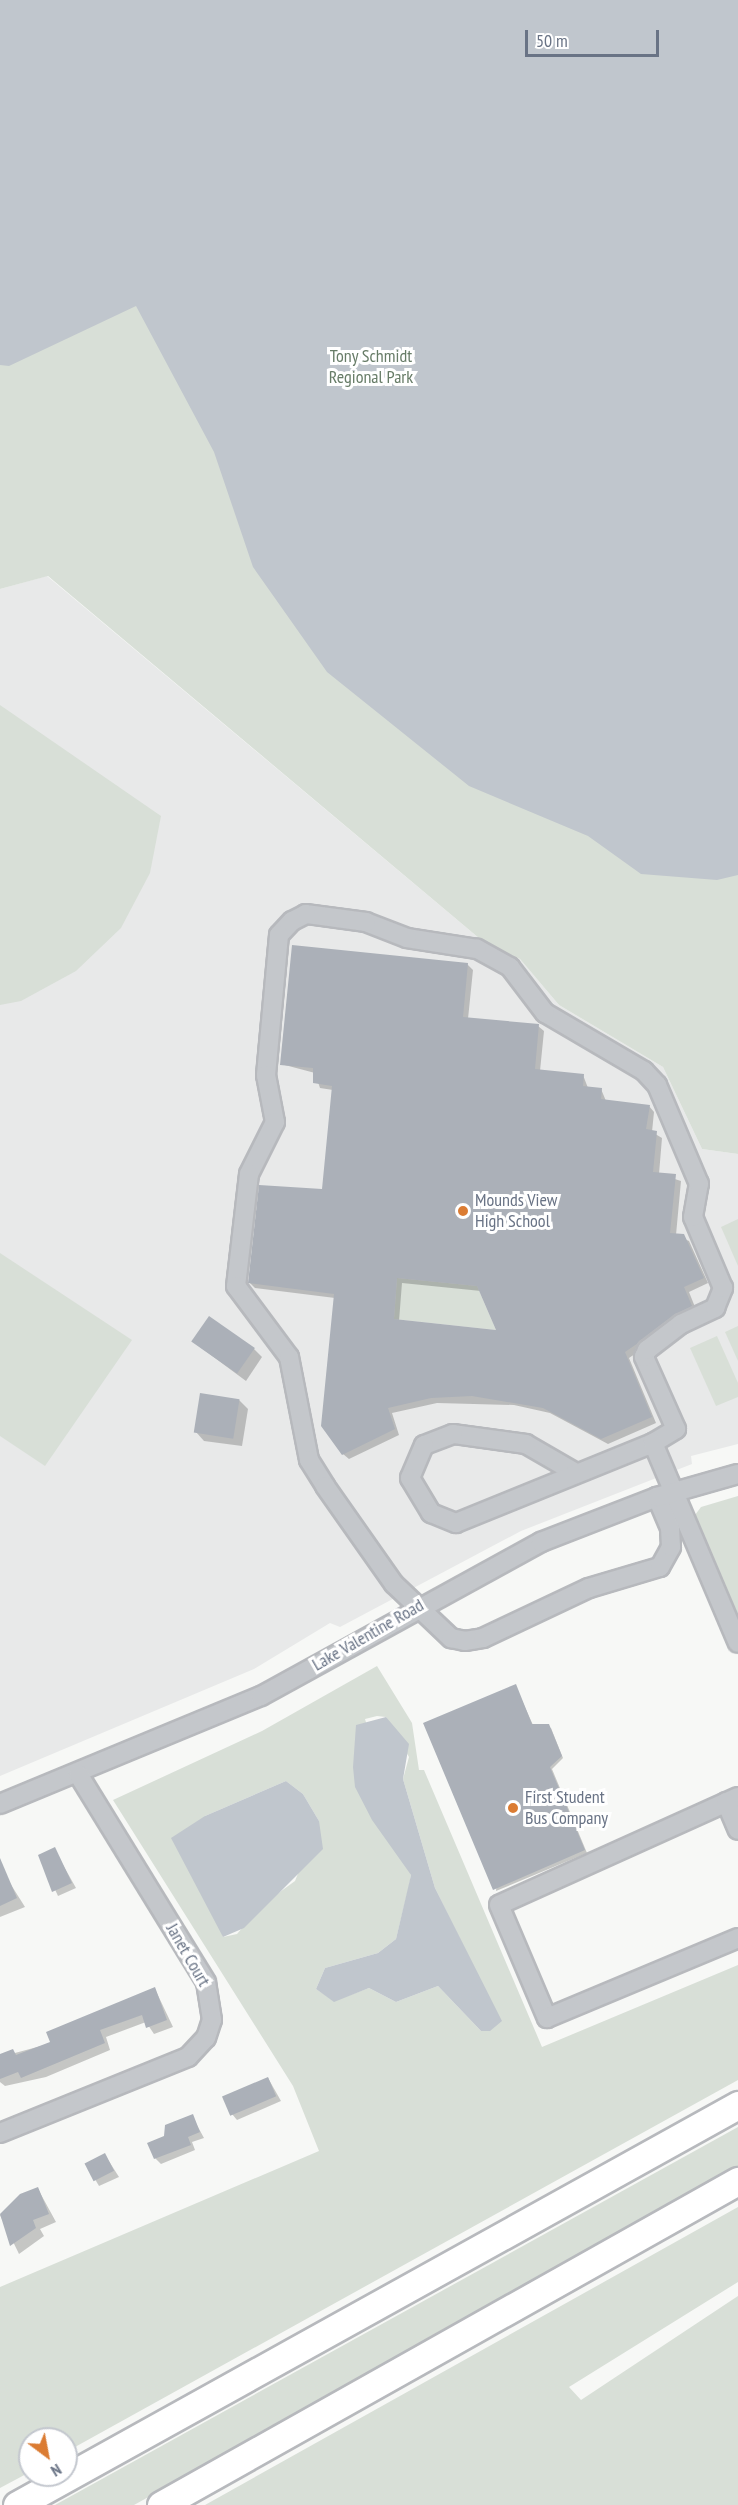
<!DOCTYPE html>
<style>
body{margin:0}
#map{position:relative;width:738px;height:2505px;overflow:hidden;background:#f7f8f6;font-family:"PT Sans Narrow",sans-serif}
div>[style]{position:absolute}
.built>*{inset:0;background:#e8e9e9}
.green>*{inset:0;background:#d8dfd7}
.water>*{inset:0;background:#c0c6cd}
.shadow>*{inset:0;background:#0003}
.building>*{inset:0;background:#abb0b8;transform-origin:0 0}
.roads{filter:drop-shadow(2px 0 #b7b9bd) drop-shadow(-2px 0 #b7b9bd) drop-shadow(0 2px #b7b9bd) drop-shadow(0 -2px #b7b9bd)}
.minor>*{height:18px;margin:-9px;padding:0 9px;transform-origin:9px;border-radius:9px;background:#c4c7cb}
.highway>*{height:27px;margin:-13.5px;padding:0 13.5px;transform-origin:13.5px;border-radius:13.5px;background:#fff}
.dots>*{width:16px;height:16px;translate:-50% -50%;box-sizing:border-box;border:3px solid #fff;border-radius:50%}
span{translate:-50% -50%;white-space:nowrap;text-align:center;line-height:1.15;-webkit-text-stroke:6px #fff;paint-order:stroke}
.park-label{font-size:18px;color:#677c67}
.poi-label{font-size:18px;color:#697385}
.left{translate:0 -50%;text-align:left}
.street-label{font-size:18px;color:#697385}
.north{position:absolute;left:18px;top:2427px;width:60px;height:60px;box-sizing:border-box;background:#fff;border:2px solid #c3c7ce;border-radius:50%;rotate:148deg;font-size:16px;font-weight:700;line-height:24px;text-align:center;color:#697385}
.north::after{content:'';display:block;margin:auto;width:21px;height:27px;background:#db7c33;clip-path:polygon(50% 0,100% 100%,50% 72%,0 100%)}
.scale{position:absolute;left:525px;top:30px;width:134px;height:27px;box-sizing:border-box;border:3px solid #697385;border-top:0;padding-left:8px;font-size:18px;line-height:21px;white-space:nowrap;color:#697385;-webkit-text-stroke:4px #fff;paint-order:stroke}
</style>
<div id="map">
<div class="built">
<i style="clip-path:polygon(47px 576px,486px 944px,520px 959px,559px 1005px,663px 1067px,702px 1149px,738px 1154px,738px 1444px,691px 1456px,692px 1464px,521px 1531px,340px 1627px,330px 1623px,254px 1669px,0 1776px,0 589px)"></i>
</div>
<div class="green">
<i style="clip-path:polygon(0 0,738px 0,738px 1154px,702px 1149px,663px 1067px,559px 1005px,520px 959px,486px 944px,48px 576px,0 589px)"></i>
<i style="clip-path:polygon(0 705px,161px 816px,150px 873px,121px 928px,76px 971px,21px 1001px,0 1005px)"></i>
<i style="clip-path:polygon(738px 1219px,738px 1266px,721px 1227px)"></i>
<i style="clip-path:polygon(0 1253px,132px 1340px,45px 1466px,0 1436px)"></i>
<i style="clip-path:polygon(397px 1278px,477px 1286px,496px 1330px,394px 1319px)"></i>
<i style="clip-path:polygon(738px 1326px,738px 1361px,725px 1332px)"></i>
<i style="clip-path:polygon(717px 1336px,738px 1383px,738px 1397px,716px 1406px,690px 1348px)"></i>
<i style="clip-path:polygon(738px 1496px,738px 1619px,695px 1515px,701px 1507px)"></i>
<i style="clip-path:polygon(evenodd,377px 1666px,412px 1723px,419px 1770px,424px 1770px,542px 2047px,738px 1965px,738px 2080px,66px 2452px,66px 2439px,30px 2439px,30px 2472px,0 2488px,0 2287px,319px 2151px,293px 2086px,113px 1800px,262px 1731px,377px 1666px,377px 1716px,386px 1717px,409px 1757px,403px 1779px,435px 1888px,485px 1989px,481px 2031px,438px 1986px,396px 2002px,369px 1988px,334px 2001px,316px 1989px,325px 1968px,378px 1953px,396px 1939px,409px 1886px,411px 1875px,365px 1719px,377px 1716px,377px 1666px,286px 1781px,303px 1794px,319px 1821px,295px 1881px,262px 1905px,237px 1934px,223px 1937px,205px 1816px,286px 1781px)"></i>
<i style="clip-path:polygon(738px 2127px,738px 2167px,226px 2454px,134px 2505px,55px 2505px)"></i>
<i style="clip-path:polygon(738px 2207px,738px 2282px,569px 2387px,581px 2400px,738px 2296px,738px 2505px,205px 2505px)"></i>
</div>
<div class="water">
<i style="clip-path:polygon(0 0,738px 0,738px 875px,717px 880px,641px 874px,588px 836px,469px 786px,327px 672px,253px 567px,214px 452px,136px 306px,9px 366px,0 365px)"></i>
<i style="clip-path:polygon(386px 1717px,409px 1744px,403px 1779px,435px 1888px,502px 2021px,490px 2031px,481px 2031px,438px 1986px,396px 2002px,369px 1988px,334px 2002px,316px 1989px,325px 1968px,378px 1953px,396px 1939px,411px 1875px,372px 1820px,355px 1787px,353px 1767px,356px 1725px)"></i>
<i style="clip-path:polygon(286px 1781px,303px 1794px,319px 1821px,323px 1849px,244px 1928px,223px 1937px,171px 1838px,205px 1816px)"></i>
</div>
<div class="shadow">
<i style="clip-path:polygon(evenodd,467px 964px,473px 970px,468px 1019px,538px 1026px,544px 1031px,540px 1071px,583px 1075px,588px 1088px,601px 1089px,606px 1101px,649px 1106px,654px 1112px,652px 1132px,662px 1138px,659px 1174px,681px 1181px,676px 1235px,689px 1241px,708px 1283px,689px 1292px,697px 1312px,629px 1358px,656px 1423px,608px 1444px,550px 1413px,514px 1405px,437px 1403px,392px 1413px,399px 1435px,349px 1459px,343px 1454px,335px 1298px,255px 1288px,249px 1282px,323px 1191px,333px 1090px,320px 1088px,315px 1073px,281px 1064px,467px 964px,402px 1283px,481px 1291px,499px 1332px,399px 1321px,402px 1283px)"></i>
<i style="clip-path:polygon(192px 1341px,254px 1349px,262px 1357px,246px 1381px)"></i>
<i style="clip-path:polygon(239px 1400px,248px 1409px,242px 1446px,204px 1441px,196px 1432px)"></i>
<i style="clip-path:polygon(515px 1685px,533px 1725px,551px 1728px,563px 1758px,552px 1769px,587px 1853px,496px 1891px)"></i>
<i style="clip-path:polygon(54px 1849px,76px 1888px,58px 1896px,39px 1855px)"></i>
<i style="clip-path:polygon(3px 1872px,25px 1907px,0 1917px,0 1873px)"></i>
<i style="clip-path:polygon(155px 1989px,173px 2027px,154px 2034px,146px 2022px,106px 2037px,110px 2050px,46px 2077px,5px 2086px,0 2082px,0 2057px,52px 2043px)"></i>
<i style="clip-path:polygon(268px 2078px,281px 2101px,237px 2120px,232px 2114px)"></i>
<i style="clip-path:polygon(192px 2116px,204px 2138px,192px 2142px,195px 2150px,161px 2164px,155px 2158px,166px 2137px)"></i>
<i style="clip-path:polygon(105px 2155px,119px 2177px,99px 2186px,86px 2164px)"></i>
<i style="clip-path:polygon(38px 2189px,56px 2222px,40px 2229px,44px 2236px,19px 2254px,0 2215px)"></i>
</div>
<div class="building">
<i style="clip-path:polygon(evenodd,292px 945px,468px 963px,463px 1017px,539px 1024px,535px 1069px,584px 1074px,583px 1086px,602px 1088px,601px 1099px,650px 1105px,646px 1129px,657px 1131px,653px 1172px,676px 1174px,670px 1233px,684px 1234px,704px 1278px,684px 1287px,692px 1306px,625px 1352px,652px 1417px,601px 1439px,543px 1408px,472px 1396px,431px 1398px,388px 1408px,395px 1429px,342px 1455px,321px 1426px,334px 1294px,248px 1283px,259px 1185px,322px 1189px,332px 1086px,313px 1083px,313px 1068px,280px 1065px,292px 945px,397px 1278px,477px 1286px,496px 1330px,394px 1319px,397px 1278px)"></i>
<i style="left:209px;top:1316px;width:56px;height:31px;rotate:35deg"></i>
<i style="left:200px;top:1393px;width:40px;height:40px;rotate:9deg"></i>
<i style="clip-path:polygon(516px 1684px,532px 1724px,549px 1724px,562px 1756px,550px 1767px,585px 1850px,493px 1890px,423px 1723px)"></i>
<i style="clip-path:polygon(55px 1847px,72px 1883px,52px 1892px,38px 1855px)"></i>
<i style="clip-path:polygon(0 1858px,17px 1898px,0 1906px)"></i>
<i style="clip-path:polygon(155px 1987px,167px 2020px,146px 2028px,142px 2015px,100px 2030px,105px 2043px,21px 2078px,18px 2072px,0 2079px,0 2054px,13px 2049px,16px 2055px,50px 2042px,46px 2032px)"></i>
<i style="left:268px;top:2077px;width:21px;height:50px;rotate:67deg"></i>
<i style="clip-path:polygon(193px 2114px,200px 2132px,188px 2137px,191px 2145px,154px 2159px,147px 2143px,164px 2136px,165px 2125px)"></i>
<i style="left:105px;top:2153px;width:20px;height:23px;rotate:63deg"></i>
<i style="clip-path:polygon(38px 2187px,49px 2214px,33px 2220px,36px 2228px,10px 2246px,0 2214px,20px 2194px)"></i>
</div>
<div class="roads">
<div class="minor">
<i style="left:653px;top:1443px;width:27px;rotate:-31deg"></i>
<i style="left:676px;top:1429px;width:79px;rotate:-114deg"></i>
<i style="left:644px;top:1357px;width:8px;rotate:-67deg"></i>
<i style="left:647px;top:1350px;width:43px;rotate:-37.4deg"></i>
<i style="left:681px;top:1324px;width:38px;rotate:-25deg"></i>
<i style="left:715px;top:1308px;width:22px;rotate:-68deg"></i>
<i style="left:723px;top:1288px;width:77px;rotate:-112.9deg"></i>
<i style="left:693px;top:1217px;width:34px;rotate:-80deg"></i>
<i style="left:699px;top:1184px;width:108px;rotate:-113deg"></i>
<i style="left:657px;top:1085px;width:19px;rotate:-133deg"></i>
<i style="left:644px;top:1071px;width:115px;rotate:-149.6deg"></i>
<i style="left:545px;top:1013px;width:58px;rotate:-127.3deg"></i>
<i style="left:510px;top:967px;width:38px;rotate:-151deg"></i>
<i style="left:477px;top:949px;width:71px;rotate:-171.1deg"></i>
<i style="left:407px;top:938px;width:44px;rotate:-158.7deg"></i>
<i style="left:366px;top:922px;width:61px;rotate:-172.4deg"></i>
<i style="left:306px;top:914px;width:16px;rotate:153deg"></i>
<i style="left:292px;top:921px;width:19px;rotate:133deg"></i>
<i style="left:279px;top:935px;width:141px;rotate:95.3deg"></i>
<i style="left:266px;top:1075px;width:48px;rotate:79.2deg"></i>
<i style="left:275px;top:1122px;width:58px;rotate:116.6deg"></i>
<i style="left:249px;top:1174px;width:113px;rotate:96.6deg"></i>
<i style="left:236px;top:1286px;width:89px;rotate:53.3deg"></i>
<i style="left:289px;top:1357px;width:105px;rotate:79deg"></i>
<i style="left:309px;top:1460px;width:31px;rotate:58deg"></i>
<i style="left:325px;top:1486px;width:120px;rotate:54.9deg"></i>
<i style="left:394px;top:1584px;width:79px;rotate:43.5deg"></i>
<i style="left:451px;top:1638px;width:14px;rotate:12deg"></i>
<i style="left:465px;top:1641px;width:18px;rotate:-9deg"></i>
<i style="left:483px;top:1638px;width:117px;rotate:-25.3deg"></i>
<i style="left:589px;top:1588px;width:74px;rotate:-16.5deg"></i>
<i style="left:660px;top:1567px;width:23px;rotate:-61deg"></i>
<i style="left:671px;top:1547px;width:19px;rotate:-93deg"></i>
<i style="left:670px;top:1528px;width:34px;rotate:-113deg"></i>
<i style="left:576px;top:1473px;width:58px;rotate:-149.9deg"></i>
<i style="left:526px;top:1444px;width:74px;rotate:-172.2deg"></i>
<i style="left:453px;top:1434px;width:31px;rotate:159deg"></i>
<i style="left:424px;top:1445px;width:36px;rotate:113deg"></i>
<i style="left:410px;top:1478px;width:41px;rotate:59deg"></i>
<i style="left:431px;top:1513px;width:27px;rotate:22deg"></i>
<i style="left:456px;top:1523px;width:213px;rotate:-22.1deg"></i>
<i style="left:653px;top:1443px;width:217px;rotate:67deg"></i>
<i style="left:738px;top:1797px;width:262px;rotate:155.7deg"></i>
<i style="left:499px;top:1905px;width:123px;rotate:67deg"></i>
<i style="left:547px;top:2018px;width:207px;rotate:-22.7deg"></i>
<i style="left:726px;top:1802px;width:30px;rotate:67deg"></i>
<i style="left:0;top:1804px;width:282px;rotate:-22.5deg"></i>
<i style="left:261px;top:1696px;width:320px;rotate:-28.8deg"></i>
<i style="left:541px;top:1542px;width:124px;rotate:-21.2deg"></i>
<i style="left:657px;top:1497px;width:84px;rotate:-15.9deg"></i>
<i style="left:0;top:2133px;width:203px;rotate:-22deg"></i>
<i style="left:188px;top:2057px;width:26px;rotate:-47deg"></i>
<i style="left:206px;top:2038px;width:19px;rotate:-72deg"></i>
<i style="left:212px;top:2020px;width:38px;rotate:-99deg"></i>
<i style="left:206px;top:1982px;width:244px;rotate:-121.6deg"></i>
</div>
<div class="highway">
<i style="left:17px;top:2505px;width:825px;rotate:-29.02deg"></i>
<i style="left:161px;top:2505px;width:662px;rotate:-29.32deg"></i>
</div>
</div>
<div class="dots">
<i style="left:463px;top:1211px;background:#db7c33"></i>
<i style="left:513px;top:1808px;background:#db7c33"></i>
</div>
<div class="park-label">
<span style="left:371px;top:367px">Tony Schmidt<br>Regional Park</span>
</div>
<div class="poi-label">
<span class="left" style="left:475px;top:1211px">Mounds View<br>High School</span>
<span class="left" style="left:525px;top:1808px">First Student<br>Bus Company</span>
</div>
<div class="street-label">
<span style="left:368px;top:1635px;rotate:-30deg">Lake Valentine Road</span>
<span style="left:188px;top:1955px;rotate:60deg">Janet Court</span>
</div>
<div class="north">N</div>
<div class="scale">50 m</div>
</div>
